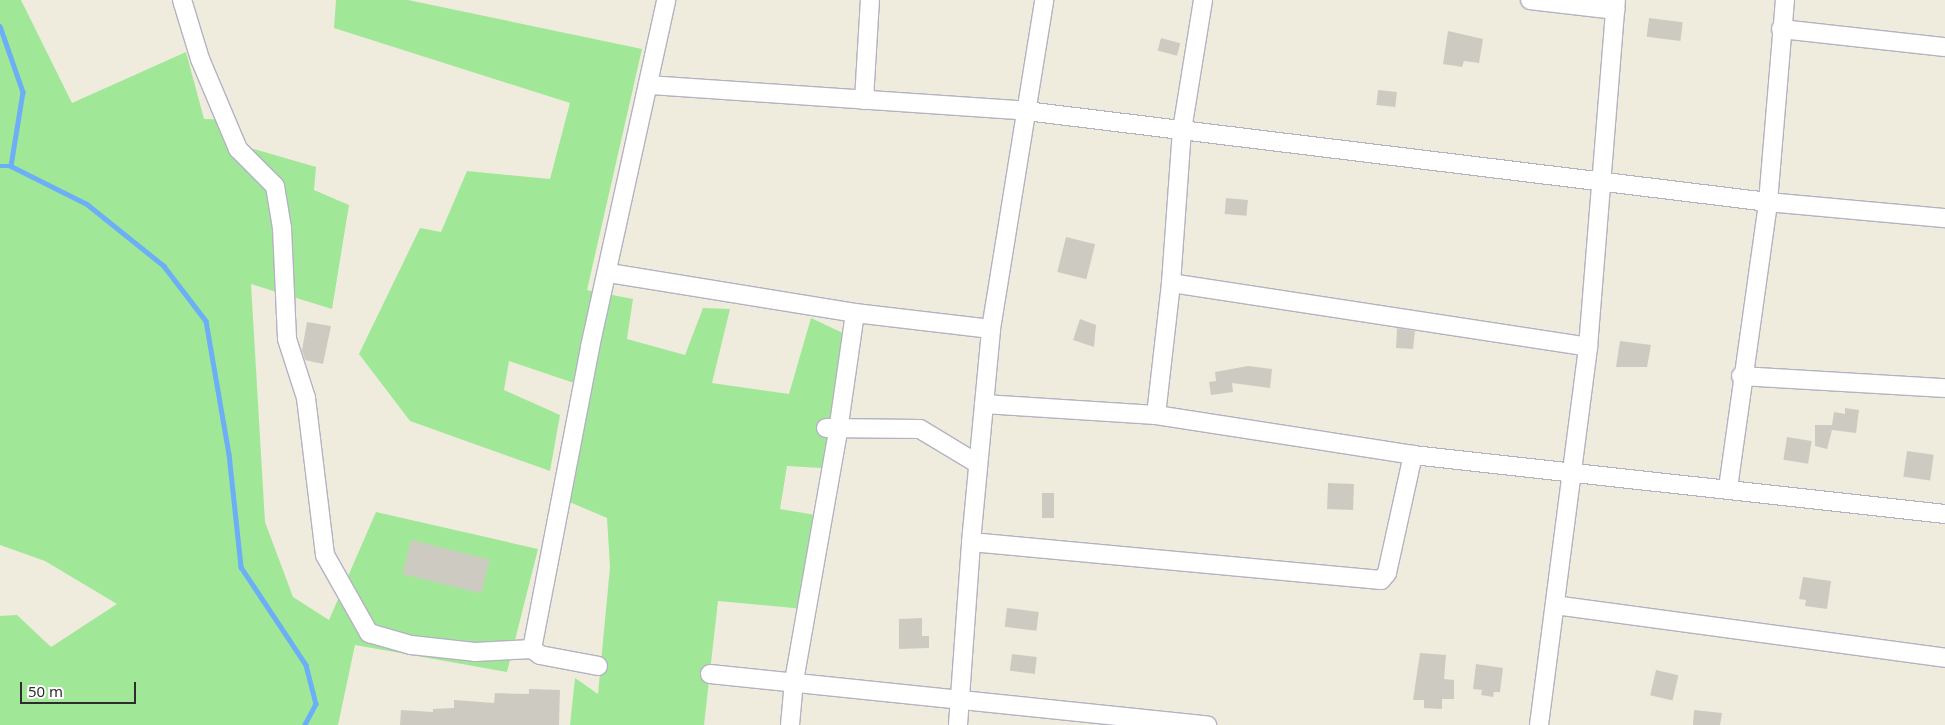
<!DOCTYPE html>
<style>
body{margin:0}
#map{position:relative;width:1945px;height:725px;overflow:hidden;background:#efecde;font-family:"Noto Sans",sans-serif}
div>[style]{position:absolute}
.green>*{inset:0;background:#a0e898}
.stream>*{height:4.5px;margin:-2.25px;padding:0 2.25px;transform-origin:2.25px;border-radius:2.25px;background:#6caff6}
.building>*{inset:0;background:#cdcbc1;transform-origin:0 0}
.roads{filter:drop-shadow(1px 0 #b3b2c1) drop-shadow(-1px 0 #b3b2c1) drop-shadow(0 1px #b3b2c1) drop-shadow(0 -1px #b3b2c1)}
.minor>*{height:18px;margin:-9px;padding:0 9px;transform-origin:9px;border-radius:9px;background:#fff}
span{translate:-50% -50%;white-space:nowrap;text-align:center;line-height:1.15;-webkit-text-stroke:4px #fff;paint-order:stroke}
.scale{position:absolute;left:20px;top:682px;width:116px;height:22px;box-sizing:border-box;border:2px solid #2d2d2d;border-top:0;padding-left:6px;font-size:15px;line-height:18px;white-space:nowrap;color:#2d2d2d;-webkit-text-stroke:4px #fff;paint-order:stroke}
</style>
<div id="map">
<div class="green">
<i style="clip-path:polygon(0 0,21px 0,72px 103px,186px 52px,204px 119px,237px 120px,240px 145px,316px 167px,314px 190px,349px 205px,332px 309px,251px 284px,265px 522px,293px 597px,329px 620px,376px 512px,538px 549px,507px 672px,355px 645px,338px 725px,0 725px,0 616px,17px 615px,51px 647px,117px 604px,45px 561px,0 545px)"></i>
<i style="clip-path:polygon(336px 0,408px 0,642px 49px,587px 290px,633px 299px,627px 339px,685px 355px,703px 308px,730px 309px,712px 383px,789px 394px,811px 318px,847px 335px,822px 468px,787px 466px,780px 509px,827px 517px,815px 610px,718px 601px,704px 725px,570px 725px,575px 678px,598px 694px,610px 567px,607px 518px,560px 498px,577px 384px,509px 361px,504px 390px,560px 415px,550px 471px,410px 421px,359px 354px,420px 228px,441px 232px,467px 171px,550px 179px,570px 103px,334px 28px)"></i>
</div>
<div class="stream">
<i style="left:0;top:26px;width:70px;rotate:70.8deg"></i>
<i style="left:23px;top:92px;width:75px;rotate:99.2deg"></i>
<i style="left:11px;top:166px;width:85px;rotate:26.6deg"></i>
<i style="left:87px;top:204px;width:99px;rotate:38.8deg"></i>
<i style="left:164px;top:266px;width:69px;rotate:52.6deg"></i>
<i style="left:206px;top:321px;width:135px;rotate:80.2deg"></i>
<i style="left:229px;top:454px;width:114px;rotate:83.9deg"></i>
<i style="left:241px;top:567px;width:118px;rotate:56.4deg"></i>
<i style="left:306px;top:665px;width:40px;rotate:75.6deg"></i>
<i style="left:316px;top:704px;width:24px;rotate:118deg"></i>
<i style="left:0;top:166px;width:11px"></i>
</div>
<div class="building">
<i style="left:1649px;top:18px;width:34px;height:19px;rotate:7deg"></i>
<i style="clip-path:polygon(1448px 31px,1483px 39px,1479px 63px,1464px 61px,1462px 67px,1443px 64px)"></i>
<i style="left:1161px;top:38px;width:20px;height:13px;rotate:15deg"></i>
<i style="left:1378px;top:90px;width:19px;height:15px;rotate:6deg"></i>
<i style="left:1226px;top:198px;width:22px;height:16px;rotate:5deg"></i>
<i style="left:1066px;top:237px;width:30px;height:36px;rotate:14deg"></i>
<i style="clip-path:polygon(1080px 319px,1096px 325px,1094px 347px,1073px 340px)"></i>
<i style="clip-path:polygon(307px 322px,331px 326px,323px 364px,305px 360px,302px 350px)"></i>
<i style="clip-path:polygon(1397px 328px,1415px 331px,1413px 349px,1396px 348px)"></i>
<i style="clip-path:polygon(1620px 341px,1651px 345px,1647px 367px,1616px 367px)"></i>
<i style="clip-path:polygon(1248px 366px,1272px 369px,1270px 388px,1232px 383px,1233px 392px,1211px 395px,1209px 382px,1216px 381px,1215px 372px)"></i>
<i style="clip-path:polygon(1845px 408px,1859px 410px,1856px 433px,1832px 430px,1827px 449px,1815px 446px,1815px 425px,1832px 425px,1834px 412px,1845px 414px)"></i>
<i style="left:1787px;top:437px;width:25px;height:23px;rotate:9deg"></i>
<i style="left:1907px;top:451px;width:27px;height:26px;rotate:8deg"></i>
<i style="left:1328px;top:483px;width:26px;height:26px;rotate:2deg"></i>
<i style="left:1042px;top:493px;width:12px;height:25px"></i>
<i style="left:411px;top:540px;width:81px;height:35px;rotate:14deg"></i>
<i style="clip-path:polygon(1803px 577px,1831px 581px,1827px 609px,1805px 606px,1806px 600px,1799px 599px)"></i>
<i style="left:1007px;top:608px;width:32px;height:19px;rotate:7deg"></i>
<i style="clip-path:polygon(922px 618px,922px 636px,929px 636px,929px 648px,899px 649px,899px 619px)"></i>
<i style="clip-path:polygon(1420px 653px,1446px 655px,1444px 679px,1454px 680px,1454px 699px,1442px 699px,1442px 709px,1424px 708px,1424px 700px,1413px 700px)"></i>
<i style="left:1012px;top:654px;width:25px;height:17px;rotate:7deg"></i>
<i style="clip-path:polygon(1476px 664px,1503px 668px,1500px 692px,1494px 692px,1493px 697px,1481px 695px,1482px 690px,1473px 689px)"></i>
<i style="left:1656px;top:670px;width:23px;height:26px;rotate:13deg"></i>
<i style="clip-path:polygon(529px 689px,560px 690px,559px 725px,400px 725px,401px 710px,433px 712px,433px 709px,454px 708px,454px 700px,494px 703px,495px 693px,529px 694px)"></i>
<i style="clip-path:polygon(1694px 710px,1722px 713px,1720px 725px,1693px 725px)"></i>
</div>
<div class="roads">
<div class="minor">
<i style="left:182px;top:0;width:62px;rotate:73deg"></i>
<i style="left:200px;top:59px;width:98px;rotate:67.1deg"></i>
<i style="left:238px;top:149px;width:52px;rotate:45deg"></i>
<i style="left:275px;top:186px;width:43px;rotate:80.5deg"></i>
<i style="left:282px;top:228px;width:111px;rotate:87.4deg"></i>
<i style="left:287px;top:339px;width:62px;rotate:72.1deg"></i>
<i style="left:306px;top:398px;width:158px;rotate:83.1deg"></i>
<i style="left:325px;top:555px;width:90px;rotate:60.6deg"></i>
<i style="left:369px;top:633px;width:44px;rotate:15.9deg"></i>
<i style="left:411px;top:645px;width:64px;rotate:6.2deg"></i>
<i style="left:475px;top:652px;width:57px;rotate:-3deg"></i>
<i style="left:532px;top:649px;width:10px;rotate:37deg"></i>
<i style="left:540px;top:655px;width:59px;rotate:10.7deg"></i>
<i style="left:1530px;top:0;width:86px;rotate:6.7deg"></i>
<i style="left:1781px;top:29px;width:165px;rotate:6.3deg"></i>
<i style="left:649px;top:85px;width:378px;rotate:3.9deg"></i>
<i style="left:1026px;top:111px;width:748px;rotate:6.99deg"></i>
<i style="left:1768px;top:202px;width:178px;rotate:5.2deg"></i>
<i style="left:864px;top:100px;width:100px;rotate:-86.6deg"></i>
<i style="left:609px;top:273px;width:249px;rotate:9.2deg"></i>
<i style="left:855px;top:313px;width:137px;rotate:6.7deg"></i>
<i style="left:1171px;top:283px;width:422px;rotate:8.7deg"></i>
<i style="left:1741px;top:376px;width:204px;rotate:3.4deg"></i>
<i style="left:984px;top:404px;width:172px;rotate:3.7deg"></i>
<i style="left:1156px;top:415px;width:260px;rotate:8.8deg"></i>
<i style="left:1413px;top:455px;width:535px;rotate:6.33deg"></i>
<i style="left:1156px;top:415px;width:133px;rotate:-83.5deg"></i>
<i style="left:1171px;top:283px;width:153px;rotate:-85.9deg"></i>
<i style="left:1182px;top:130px;width:132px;rotate:-80.8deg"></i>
<i style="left:826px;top:428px;width:94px;rotate:0.6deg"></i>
<i style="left:920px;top:429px;width:68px;rotate:31.1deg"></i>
<i style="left:1728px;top:488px;width:289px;rotate:-82deg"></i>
<i style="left:1768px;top:202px;width:203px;rotate:-85.2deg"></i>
<i style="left:971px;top:542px;width:412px;rotate:5.3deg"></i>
<i style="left:1381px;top:580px;width:9px;rotate:-49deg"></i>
<i style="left:1387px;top:573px;width:121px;rotate:-77.6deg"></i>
<i style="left:1555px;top:605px;width:394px;rotate:7.7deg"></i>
<i style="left:532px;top:649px;width:308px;rotate:-79.1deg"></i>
<i style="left:590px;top:347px;width:355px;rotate:-77.6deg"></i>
<i style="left:710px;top:674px;width:500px;rotate:5.9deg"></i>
<i style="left:790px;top:725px;width:44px;rotate:-84.8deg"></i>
<i style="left:794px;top:681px;width:254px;rotate:-80deg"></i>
<i style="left:838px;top:431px;width:119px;rotate:-81.8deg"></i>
<i style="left:958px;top:725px;width:183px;rotate:-85.9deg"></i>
<i style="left:971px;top:542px;width:214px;rotate:-84.6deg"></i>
<i style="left:991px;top:329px;width:333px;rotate:-80.8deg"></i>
<i style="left:1539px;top:725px;width:381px;rotate:-82.6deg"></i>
<i style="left:1588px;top:347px;width:348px;rotate:-85.4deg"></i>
</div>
</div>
<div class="scale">50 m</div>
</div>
